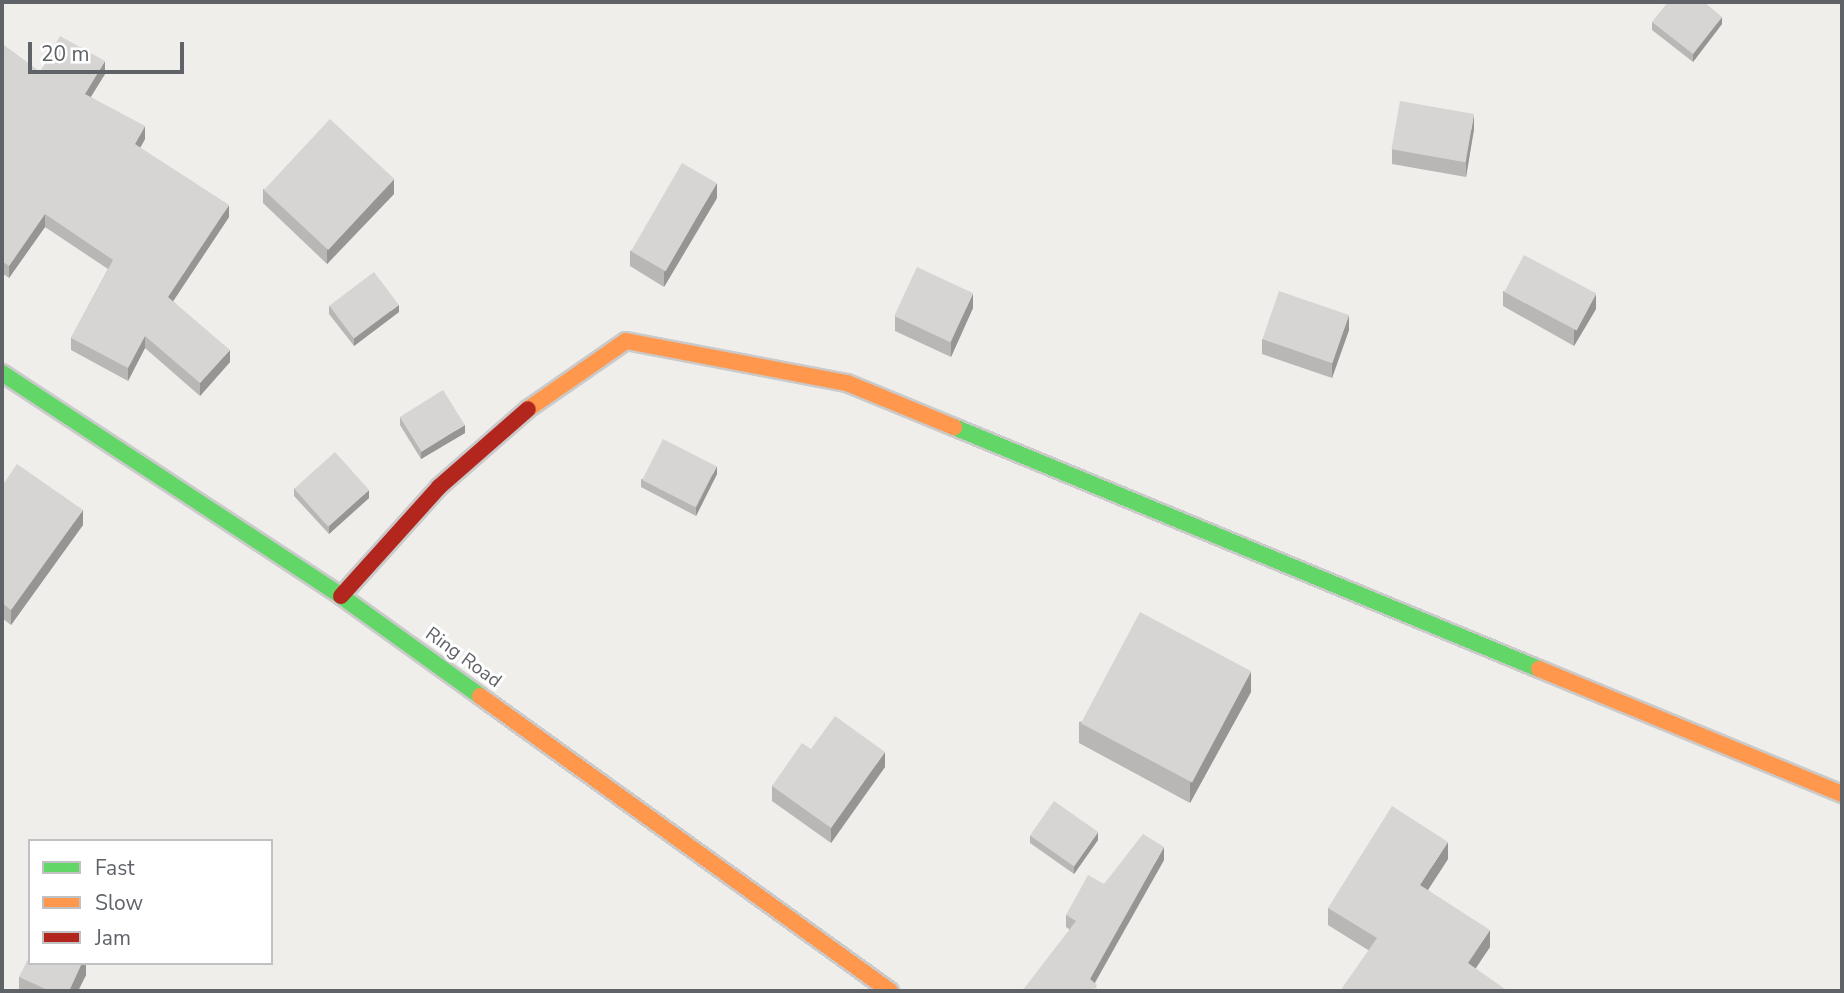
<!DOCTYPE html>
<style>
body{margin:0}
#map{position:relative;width:1844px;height:993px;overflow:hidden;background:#efeeea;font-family:"Nunito Sans",sans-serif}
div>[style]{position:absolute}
.roads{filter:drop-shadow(2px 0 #cacacb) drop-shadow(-2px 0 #cacacb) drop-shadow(0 2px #cacacb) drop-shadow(0 -2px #cacacb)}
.fast>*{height:16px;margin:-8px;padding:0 8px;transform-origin:8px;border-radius:8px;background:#63d668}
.slow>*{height:16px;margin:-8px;padding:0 8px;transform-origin:8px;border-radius:8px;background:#ff974d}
.jam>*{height:16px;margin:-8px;padding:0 8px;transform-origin:8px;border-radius:8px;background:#b3261e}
.wall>*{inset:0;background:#b8b7b5}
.shaded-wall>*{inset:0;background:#969594}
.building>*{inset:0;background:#d6d5d3;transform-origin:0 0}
span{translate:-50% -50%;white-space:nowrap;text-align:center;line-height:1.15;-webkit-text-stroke:6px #fff;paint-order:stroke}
.street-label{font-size:19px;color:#5f6368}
.frame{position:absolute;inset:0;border:4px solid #5f6368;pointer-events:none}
.legend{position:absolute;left:28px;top:839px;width:245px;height:126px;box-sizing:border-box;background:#fff;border:2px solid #bfc1c3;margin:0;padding:9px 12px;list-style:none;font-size:21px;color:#5f6368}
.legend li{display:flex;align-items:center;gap:14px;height:35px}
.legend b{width:35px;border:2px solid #bfc1c3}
.scale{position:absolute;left:28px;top:42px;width:156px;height:32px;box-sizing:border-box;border:4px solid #5f6368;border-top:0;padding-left:9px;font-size:21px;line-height:24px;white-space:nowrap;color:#5f6368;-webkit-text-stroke:5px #fff;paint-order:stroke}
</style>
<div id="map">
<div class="roads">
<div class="fast">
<i style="left:2px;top:373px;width:406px;rotate:33.3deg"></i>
<i style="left:341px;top:596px;width:171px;rotate:35.7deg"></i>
<i style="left:954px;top:427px;width:633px;rotate:22.47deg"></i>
</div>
<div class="slow">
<i style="left:528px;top:409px;width:119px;rotate:-34.8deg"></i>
<i style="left:626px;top:341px;width:225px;rotate:10.8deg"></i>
<i style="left:847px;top:383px;width:116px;rotate:22.4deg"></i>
<i style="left:1539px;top:669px;width:328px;rotate:22.4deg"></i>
<i style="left:480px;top:696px;width:505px;rotate:35.74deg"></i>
</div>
<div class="jam">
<i style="left:341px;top:596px;width:147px;rotate:-48deg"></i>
<i style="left:439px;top:487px;width:118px;rotate:-41.2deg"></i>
</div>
</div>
<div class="wall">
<i style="clip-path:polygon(1652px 22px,1722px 24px,1693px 62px,1652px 30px)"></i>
<i style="clip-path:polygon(2px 44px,40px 72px,105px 74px,91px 97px,145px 139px,140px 148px,229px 217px,173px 301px,230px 362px,200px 396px,145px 348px,128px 381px,71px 350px,71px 338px,108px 269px,45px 227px,9px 278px,2px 273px)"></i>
<i style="clip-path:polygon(1474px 129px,1466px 177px,1392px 164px,1392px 149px)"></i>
<i style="clip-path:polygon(263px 189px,394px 194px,327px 264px,263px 203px)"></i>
<i style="clip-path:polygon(717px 198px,664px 287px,630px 266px,630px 251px)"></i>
<i style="clip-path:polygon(1503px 291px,1596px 309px,1574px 346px,1503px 306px)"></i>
<i style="clip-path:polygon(329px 306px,399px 312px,354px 346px,329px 314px)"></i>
<i style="clip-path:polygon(973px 308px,951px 357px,895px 331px,895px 316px)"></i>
<i style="clip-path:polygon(1349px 330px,1332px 378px,1262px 354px,1262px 339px)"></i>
<i style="clip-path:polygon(400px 417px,465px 433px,421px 459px,400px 425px)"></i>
<i style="clip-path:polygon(717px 474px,696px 516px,641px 487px,641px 479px)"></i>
<i style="clip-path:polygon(2px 486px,83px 525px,11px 625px,2px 618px)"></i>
<i style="clip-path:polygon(294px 488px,369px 498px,329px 534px,294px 496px)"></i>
<i style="clip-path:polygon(1251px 692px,1190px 803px,1079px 743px,1079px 722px)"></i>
<i style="clip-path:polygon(811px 749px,885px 767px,831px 843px,772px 801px,772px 786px)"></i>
<i style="clip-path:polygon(1030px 835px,1098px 840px,1074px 874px,1030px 843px)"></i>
<i style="clip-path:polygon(1448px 859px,1428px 890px,1490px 947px,1475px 968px,1368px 950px,1328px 925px,1328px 908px)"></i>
<i style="clip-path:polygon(1164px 860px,1095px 983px,1097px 991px,1069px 929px,1066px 927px,1066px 915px,1104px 884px)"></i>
<i style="clip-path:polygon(86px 963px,86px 975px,78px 991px,19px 991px,19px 977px)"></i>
</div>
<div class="shaded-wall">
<i style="clip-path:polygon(1722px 17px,1722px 24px,1693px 62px,1693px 54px)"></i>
<i style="clip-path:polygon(105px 61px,105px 74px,85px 106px,85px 94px)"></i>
<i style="clip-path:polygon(1474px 114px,1474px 129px,1466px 177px,1466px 162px)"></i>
<i style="clip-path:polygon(145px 126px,145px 139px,135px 157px,135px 144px)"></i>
<i style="clip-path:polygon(394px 179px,394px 194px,327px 264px,327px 250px)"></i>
<i style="clip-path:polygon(717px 183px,717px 198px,664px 287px,664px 272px)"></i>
<i style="clip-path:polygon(229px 205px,229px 217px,168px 309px,168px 297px)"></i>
<i style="clip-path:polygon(45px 214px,45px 227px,9px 278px,9px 266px)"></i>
<i style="clip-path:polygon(973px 293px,973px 308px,951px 357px,951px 342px)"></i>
<i style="clip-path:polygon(1596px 294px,1596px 309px,1574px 346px,1574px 331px)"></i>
<i style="clip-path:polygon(399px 305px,399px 312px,354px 346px,354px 338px)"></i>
<i style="clip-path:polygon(1349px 315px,1349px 330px,1332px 378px,1332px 363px)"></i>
<i style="clip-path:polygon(145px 336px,145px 348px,128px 381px,128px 368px)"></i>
<i style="clip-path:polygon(230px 350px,230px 362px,200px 396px,200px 383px)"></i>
<i style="clip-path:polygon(465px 425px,465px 433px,421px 459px,421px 452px)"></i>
<i style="clip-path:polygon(717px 466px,717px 474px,696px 516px,696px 508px)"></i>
<i style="clip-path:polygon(369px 490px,369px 498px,329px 534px,329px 526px)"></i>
<i style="clip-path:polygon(83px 510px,83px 525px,11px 625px,11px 610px)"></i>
<i style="clip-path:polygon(1251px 671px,1251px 692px,1190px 803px,1190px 783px)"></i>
<i style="clip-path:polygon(885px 752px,885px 767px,831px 843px,831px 828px)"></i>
<i style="clip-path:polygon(1098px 832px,1098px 840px,1074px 874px,1074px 866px)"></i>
<i style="clip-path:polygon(1448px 842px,1448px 859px,1420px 902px,1420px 885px)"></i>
<i style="clip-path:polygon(1164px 847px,1164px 860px,1090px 991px,1090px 979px)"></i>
<i style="clip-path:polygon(1490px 930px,1490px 947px,1468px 980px,1468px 963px)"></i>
<i style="clip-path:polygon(82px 963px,86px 963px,86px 975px,78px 991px,70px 991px,70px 989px)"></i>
</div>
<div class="building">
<i style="clip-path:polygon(1668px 2px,1704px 2px,1722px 17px,1693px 54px,1652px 22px)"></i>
<i style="clip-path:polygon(60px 36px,105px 61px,85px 94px,145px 126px,135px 144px,229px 205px,168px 297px,230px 350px,200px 383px,145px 336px,128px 368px,71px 338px,113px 260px,45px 214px,9px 266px,2px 261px,2px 44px,40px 72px)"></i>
<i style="left:1400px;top:101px;width:75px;height:49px;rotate:10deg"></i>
<i style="left:330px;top:119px;width:88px;height:97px;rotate:43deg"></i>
<i style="left:682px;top:163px;width:40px;height:102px;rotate:30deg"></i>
<i style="left:1524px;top:255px;width:82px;height:42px;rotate:28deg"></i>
<i style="left:917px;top:267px;width:62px;height:54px;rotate:25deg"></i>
<i style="left:374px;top:272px;width:41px;height:56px;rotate:53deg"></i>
<i style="left:1279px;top:291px;width:74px;height:51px;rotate:19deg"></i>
<i style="left:443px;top:390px;width:41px;height:51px;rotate:58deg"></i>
<i style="left:663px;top:439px;width:60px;height:46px;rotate:27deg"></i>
<i style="left:335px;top:452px;width:51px;height:55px;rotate:48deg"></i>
<i style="clip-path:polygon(17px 464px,83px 510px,11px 610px,2px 603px,2px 486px)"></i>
<i style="left:1140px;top:612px;width:126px;height:126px;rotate:28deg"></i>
<i style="clip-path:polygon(835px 716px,885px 752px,831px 828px,772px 786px,802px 743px,811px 749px)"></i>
<i style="left:1054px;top:801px;width:54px;height:42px;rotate:35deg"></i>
<i style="clip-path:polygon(1392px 806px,1448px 842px,1420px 885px,1490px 930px,1468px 963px,1508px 991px,1340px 991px,1377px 938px,1328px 908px)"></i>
<i style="clip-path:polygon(1143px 834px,1164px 847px,1090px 979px,1097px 985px,1092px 991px,1022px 991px,1076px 921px,1066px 915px,1088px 875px,1104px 884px)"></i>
<i style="clip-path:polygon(30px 955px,30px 963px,82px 963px,70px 989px,75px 991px,50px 991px,19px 977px)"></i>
</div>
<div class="street-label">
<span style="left:463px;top:658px;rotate:36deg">Ring Road</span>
</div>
<div class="frame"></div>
<ul class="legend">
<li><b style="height:9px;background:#63d668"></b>Fast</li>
<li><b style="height:9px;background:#ff974d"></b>Slow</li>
<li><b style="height:9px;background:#b3261e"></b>Jam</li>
</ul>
<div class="scale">20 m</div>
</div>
